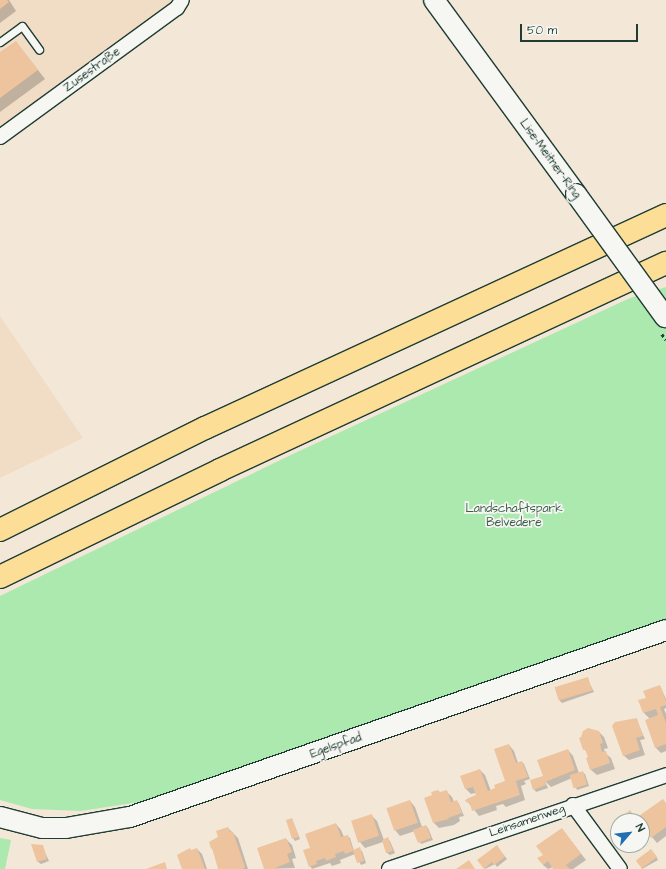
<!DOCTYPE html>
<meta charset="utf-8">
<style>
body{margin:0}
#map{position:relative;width:666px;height:869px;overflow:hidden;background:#f3e7d8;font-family:"Architects Daughter",sans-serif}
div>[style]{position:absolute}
.built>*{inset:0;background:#f1dcc6}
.green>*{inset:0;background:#ace9af}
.shadow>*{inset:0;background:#0003}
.building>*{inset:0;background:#edc49d;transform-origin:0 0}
.path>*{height:2.5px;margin-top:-1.25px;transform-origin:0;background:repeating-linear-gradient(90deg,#1f3d34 0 3px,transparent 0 6px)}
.roads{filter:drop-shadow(1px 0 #1f3d34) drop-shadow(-1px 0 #1f3d34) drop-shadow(0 1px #1f3d34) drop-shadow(0 -1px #1f3d34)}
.lane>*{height:7px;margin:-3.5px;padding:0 3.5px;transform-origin:3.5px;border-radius:3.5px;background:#f6f6f2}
.street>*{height:14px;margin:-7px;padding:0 7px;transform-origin:7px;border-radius:7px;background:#f6f6f2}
.secondary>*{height:20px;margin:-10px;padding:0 10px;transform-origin:10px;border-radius:10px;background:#f6f6f2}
.highway>*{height:22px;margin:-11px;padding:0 11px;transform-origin:11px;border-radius:11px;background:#fcde96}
.bridges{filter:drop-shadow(1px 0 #1f3d34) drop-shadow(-1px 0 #1f3d34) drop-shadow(0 1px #1f3d34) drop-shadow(0 -1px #1f3d34)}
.secondary-bridge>*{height:20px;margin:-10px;padding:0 10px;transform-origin:10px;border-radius:10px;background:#f6f6f2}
span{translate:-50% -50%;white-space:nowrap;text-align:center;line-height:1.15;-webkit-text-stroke:3.5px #f6f6f2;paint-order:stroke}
.street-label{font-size:12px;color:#1f3d34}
.park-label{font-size:12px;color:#3b5f4d}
.north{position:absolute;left:610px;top:813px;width:40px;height:40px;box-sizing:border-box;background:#f6f6f2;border:1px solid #a0aca6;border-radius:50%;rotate:62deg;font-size:11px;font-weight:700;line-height:16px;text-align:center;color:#1f3d34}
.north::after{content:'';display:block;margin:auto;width:14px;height:18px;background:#1f6fb2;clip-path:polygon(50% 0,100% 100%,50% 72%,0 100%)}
.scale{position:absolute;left:520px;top:24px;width:118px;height:18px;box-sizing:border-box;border:2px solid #1f3d34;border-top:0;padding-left:5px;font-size:12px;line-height:14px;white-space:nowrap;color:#1f3d34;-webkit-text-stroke:3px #f6f6f2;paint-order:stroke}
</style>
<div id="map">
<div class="built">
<i style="clip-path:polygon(0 0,174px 0,0 128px)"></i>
<i style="clip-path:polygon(0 316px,83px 438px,0 478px)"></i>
</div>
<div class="green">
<i style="clip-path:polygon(666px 287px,666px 621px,159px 799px,81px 811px,32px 809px,0 800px,0 596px,295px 453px,630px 298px)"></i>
<i style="clip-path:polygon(0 838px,11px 840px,5px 869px,0 869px)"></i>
</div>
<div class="shadow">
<i style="clip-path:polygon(0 0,9px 0,16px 11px,0 23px)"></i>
<i style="clip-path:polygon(16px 42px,45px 79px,0 112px,0 53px)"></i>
<i style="clip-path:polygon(587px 678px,594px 692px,562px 703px,560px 701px,556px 689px)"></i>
<i style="clip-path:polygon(660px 686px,666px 699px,666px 708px,664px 709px,666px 714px,666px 751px,661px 753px,656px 748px,650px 719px,644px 713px,647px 698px)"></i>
<i style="clip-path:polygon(636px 719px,645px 739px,640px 740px,645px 755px,629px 760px,623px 755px,616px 723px)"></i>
<i style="clip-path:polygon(598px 731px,604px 737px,608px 748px,604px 749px,605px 753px,611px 758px,615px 769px,597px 775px,591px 770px,587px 759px,589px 758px,587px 752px,584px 749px)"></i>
<i style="clip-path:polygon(509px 745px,514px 751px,518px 763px,522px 762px,524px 764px,530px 779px,524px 781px,526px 784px,521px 786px,525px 800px,506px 807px,503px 804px,496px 806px,497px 810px,479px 816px,467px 801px,467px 799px,477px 795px,475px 793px,471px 794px,466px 789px,461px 776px,480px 770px,485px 775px,491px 791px,506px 782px)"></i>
<i style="clip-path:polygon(568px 750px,573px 756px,579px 773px,582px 772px,585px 774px,589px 786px,577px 790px,572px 778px,551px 787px,545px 781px,548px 788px,536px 792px,534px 789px,545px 780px)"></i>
<i style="clip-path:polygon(446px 791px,452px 797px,454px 802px,457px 801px,459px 804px,464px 816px,459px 817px,460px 821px,454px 825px,439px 828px,434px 823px,426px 798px)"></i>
<i style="clip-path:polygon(410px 801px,415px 807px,422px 827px,426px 826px,428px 828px,433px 840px,421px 844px,415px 831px,400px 836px,395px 830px)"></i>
<i style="clip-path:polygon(666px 803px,666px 836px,657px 843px,642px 825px,642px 821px,629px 821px,636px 820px)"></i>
<i style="clip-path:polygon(371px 815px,377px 821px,384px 840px,388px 839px,390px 841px,395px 853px,390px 855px,387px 853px,383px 842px,365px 848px,360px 842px)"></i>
<i style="clip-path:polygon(292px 819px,300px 839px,295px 841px,293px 838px)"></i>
<i style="clip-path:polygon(336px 824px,341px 830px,344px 837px,347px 836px,350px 838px,354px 851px,359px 849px,362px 851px,366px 863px,361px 865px,355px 854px,340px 860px,341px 863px,332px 866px,330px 863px,312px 869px,310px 866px,311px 849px)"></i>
<i style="clip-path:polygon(228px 828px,238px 838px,248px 869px,220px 869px,210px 842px,219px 837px)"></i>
<i style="clip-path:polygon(562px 829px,586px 860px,573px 869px,555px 869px,553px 867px,548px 869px,543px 865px,544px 855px)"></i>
<i style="clip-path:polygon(286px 839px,292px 845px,296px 858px,292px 859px,295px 868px,265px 869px)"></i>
<i style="clip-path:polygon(42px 846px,49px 861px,41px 864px,38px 862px)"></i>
<i style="clip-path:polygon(197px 849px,202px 854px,207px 869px,183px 869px)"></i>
<i style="clip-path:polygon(499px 849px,507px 859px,497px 867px,495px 864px,485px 869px,484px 868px)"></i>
<i style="clip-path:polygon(654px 853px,658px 860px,642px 869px,641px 867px)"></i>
</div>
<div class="building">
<i style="clip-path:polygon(0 0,7px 0,9px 2px,0 9px)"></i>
<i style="clip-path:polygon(16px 41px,38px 70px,0 98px,0 52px)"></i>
<i style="left:588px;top:677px;width:14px;height:35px;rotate:73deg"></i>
<i style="clip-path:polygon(660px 685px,666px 701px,666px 705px,660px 707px,666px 723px,666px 744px,655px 748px,645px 720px,658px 715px,656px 709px,643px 713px,638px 700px,646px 698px,643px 691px)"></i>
<i style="clip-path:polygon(637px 718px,643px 736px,636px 738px,640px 750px,623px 756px,612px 726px,615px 722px)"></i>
<i style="clip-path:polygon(588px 728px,599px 731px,603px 743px,600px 744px,602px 752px,606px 751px,610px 763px,590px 770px,586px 758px,588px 757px,585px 749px,583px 750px,579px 738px,581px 737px,583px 731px)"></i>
<i style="clip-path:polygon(509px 744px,516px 763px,522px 761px,528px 777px,516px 781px,520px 795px,472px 811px,470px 803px,466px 802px,465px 800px,476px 795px,473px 787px,465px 789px,460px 776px,480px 769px,488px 791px,495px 788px,494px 785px,505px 781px,494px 749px)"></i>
<i style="clip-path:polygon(568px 749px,575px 770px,545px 782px,546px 785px,533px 790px,530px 780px,543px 776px,537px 760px)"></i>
<i style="left:583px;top:771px;width:14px;height:14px;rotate:73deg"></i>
<i style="clip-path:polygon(438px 790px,440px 792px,447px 790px,451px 802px,457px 800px,462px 813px,448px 818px,449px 819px,433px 823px,424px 798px,432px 795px,431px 792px)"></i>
<i style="clip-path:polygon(663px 799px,666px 803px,666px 827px,651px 838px,642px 826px,642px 821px,628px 821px,624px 815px,630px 810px,636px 818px)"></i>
<i style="left:410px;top:800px;width:24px;height:25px;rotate:71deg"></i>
<i style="left:372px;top:814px;width:23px;height:22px;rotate:72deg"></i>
<i style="clip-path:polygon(292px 818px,299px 837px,292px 839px,286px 820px)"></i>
<i style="clip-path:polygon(336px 823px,341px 837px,348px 835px,353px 850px,360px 847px,364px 861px,357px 863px,353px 851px,345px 854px,344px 851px,335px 854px,336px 857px,326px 861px,325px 858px,316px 861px,317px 864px,309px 867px,303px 850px,310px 848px,305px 834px)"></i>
<i style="left:426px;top:825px;width:14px;height:14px;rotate:69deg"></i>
<i style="clip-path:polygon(228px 827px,230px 832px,233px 832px,245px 867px,243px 869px,218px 869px,212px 848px,211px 849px,209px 842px,218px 837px,216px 831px)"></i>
<i style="clip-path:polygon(562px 828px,581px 854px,566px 865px,570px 869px,553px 869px,548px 861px,543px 865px,537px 858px,543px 855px,536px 846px)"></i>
<i style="clip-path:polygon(388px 837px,393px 851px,386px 853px,382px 840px)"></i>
<i style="clip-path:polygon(286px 838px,292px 852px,287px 854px,290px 862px,275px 868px,276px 869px,264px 869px,257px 848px)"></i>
<i style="clip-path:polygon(31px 844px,43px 845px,47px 859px,37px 862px)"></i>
<i style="clip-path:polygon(497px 845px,505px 857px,494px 865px,492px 862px,484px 869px,477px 860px)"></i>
<i style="clip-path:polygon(190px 848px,191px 850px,197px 848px,205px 869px,182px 869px,177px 855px)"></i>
<i style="left:651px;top:849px;width:10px;height:19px;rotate:53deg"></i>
<i style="clip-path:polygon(469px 860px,475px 869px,456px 869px)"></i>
<i style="clip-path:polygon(165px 862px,167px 869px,146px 869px)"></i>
</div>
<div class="path">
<i style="left:662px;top:334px;width:7px;rotate:56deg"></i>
</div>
<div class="roads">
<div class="lane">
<i style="left:0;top:42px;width:27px;rotate:-36deg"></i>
<i style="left:22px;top:26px;width:29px;rotate:54deg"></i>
</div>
<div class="street">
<i style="left:0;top:137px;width:219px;rotate:-36.1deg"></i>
<i style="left:177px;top:8px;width:9px;rotate:-58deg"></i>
<i style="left:573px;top:805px;width:79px;rotate:53.7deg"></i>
<i style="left:389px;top:869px;width:293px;rotate:-18.7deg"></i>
</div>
<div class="secondary">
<i style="left:434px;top:0;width:240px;rotate:53.8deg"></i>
<i style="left:0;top:817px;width:43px;rotate:14.7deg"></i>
<i style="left:42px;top:828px;width:24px"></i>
<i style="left:66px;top:828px;width:65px;rotate:-9.8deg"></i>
<i style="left:130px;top:817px;width:568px;rotate:-19.23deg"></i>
</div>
<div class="highway">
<i style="left:0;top:530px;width:229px;rotate:-26.5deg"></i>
<i style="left:205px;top:428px;width:508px;rotate:-24.8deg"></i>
<i style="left:0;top:577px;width:245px;rotate:-25.9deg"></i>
<i style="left:220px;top:470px;width:492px;rotate:-24.9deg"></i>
</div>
</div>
<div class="bridges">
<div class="secondary-bridge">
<i style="left:576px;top:194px;width:152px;rotate:54.1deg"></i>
</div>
</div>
<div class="street-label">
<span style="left:92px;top:70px;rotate:-36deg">Zusestraße</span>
<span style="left:550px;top:159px;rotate:54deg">Lise-Meitner-Ring</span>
<span style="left:336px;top:746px;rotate:-19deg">Egelspfad</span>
<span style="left:527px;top:821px;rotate:-19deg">Leinsamenweg</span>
</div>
<div class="park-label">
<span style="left:514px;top:516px">Landschaftspark<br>Belvedere</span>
</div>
<div class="north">N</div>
<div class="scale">50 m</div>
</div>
